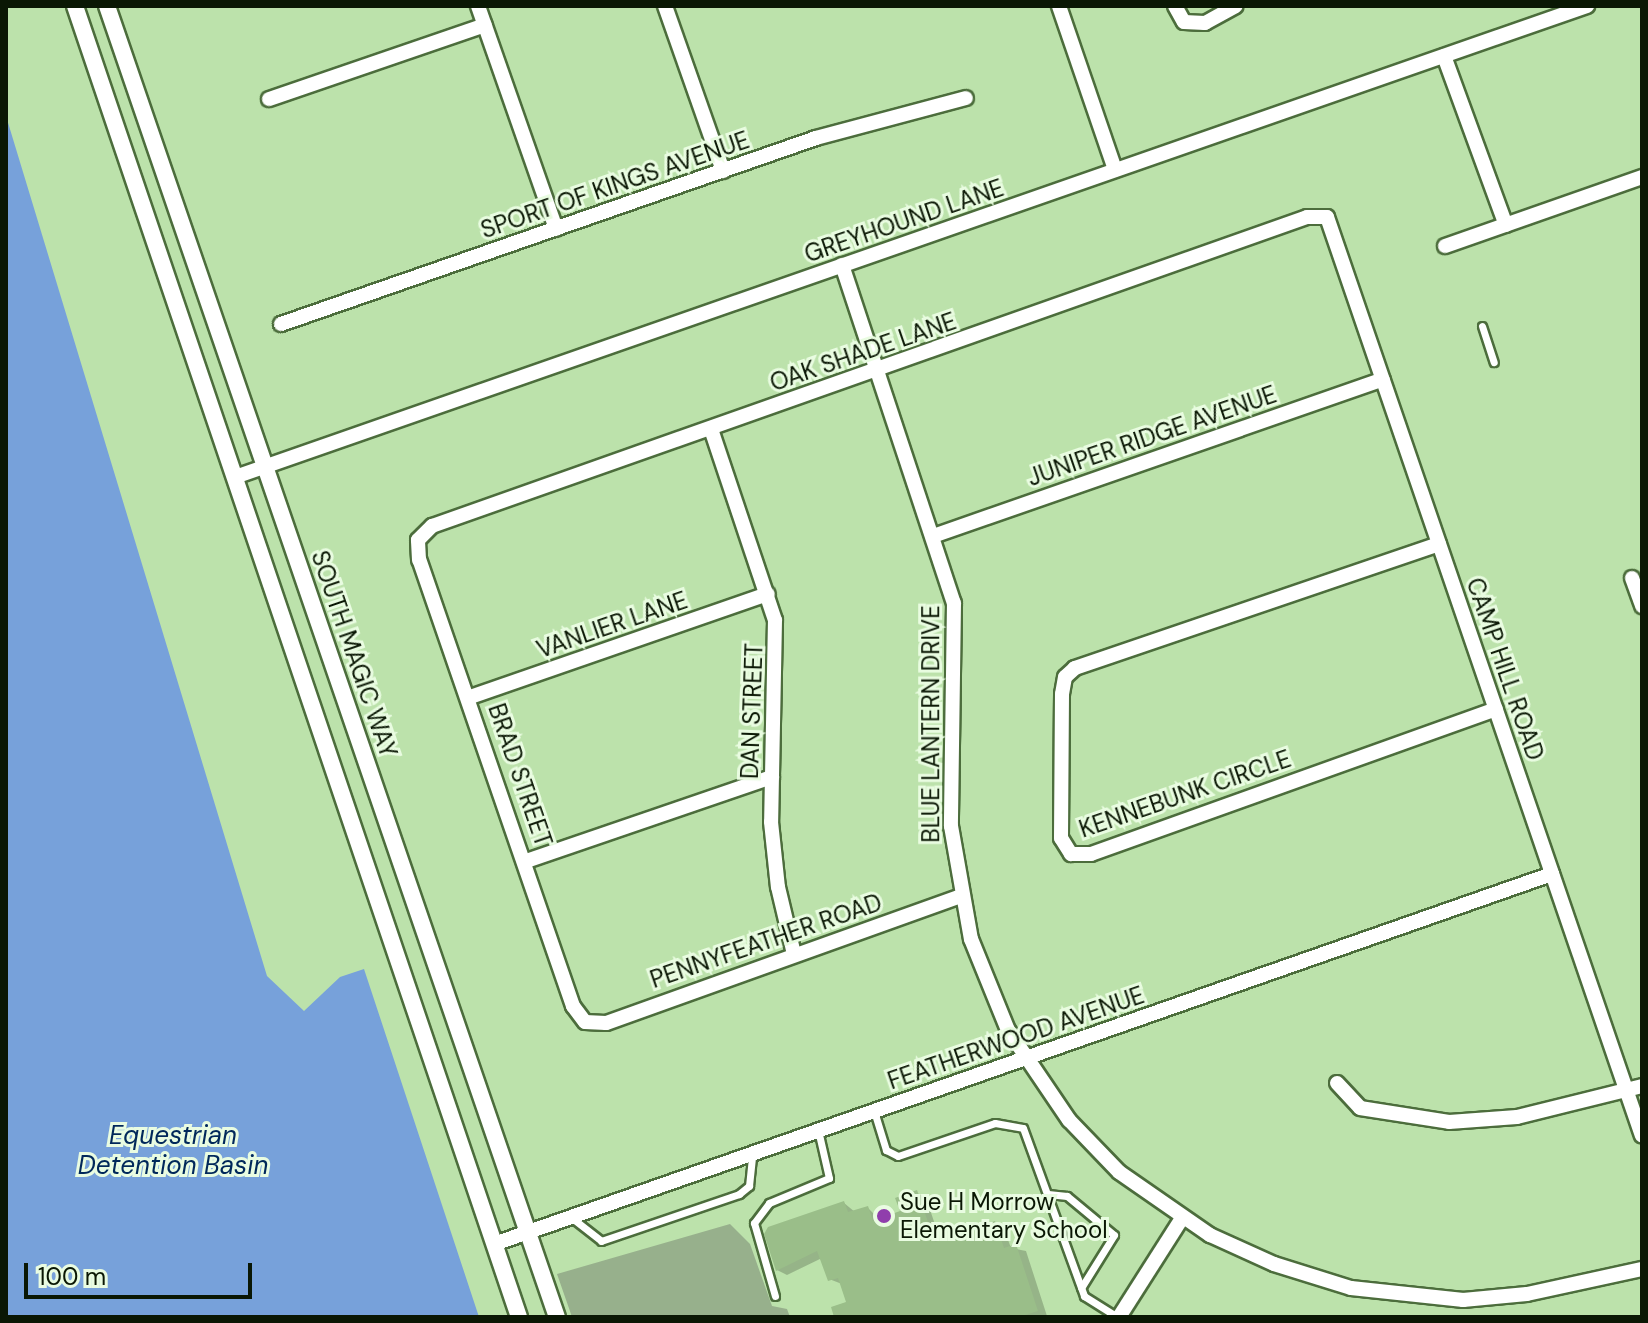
<!DOCTYPE html>
<style>
body{margin:0}
#map{position:relative;width:1648px;height:1323px;overflow:hidden;background:#bce2ab;font-family:"DM Sans",sans-serif}
div>[style]{position:absolute}
.green>*{inset:0;background:#97b08c}
.water>*{inset:0;background:#77a1da}
.shadow>*{inset:0;background:#0003}
.building>*{inset:0;background:#9abe89}
.roads{filter:drop-shadow(2px 0 #4c6d3c) drop-shadow(-2px 0 #4c6d3c) drop-shadow(0 2px #4c6d3c) drop-shadow(0 -2px #4c6d3c)}
.service>*{height:7px;margin:-3.5px;padding:0 3.5px;transform-origin:3.5px;border-radius:3.5px;background:#fff}
.minor>*{height:14px;margin:-7px;padding:0 7px;transform-origin:7px;border-radius:7px;background:#fff}
.tertiary>*{height:16px;margin:-8px;padding:0 8px;transform-origin:8px;border-radius:8px;background:#fff}
.dots>*{width:22px;height:22px;translate:-50% -50%;box-sizing:border-box;border:4px solid #e9fce1;border-radius:50%}
span{translate:-50% -50%;white-space:nowrap;text-align:center;line-height:1.15;-webkit-text-stroke:6px #e9fce1;paint-order:stroke}
.street-label{font-size:24px;color:#0a1704}
.poi-label{font-size:24px;color:#0a1704}
.left{translate:0 -50%;text-align:left}
.water-label{font-size:26px;color:#00285a;font-style:italic}
.frame{position:absolute;inset:0;border:8px solid #0a1704;pointer-events:none}
.scale{position:absolute;left:24px;top:1263px;width:228px;height:36px;box-sizing:border-box;border:4px solid #0a1704;border-top:0;padding-left:10px;font-size:24px;line-height:28px;white-space:nowrap;color:#0a1704;-webkit-text-stroke:6px #e9fce1;paint-order:stroke}
</style>
<div id="map">
<div class="green">
<i style="clip-path:polygon(730px 1224px,750px 1244px,772px 1306px,787px 1309px,790px 1317px,572px 1317px,557px 1274px)"></i>
</div>
<div class="water">
<i style="clip-path:polygon(6px 116px,267px 976px,304px 1011px,340px 977px,364px 969px,479px 1317px,6px 1317px)"></i>
</div>
<div class="shadow">
<i style="clip-path:polygon(917px 1193px,926px 1198px,941px 1242px,995px 1223px,1004px 1229px,1011px 1248px,1026px 1251px,1047px 1316px,836px 1317px,849px 1303px,842px 1284px,829px 1279px,822px 1258px,787px 1275px,777px 1270px,844px 1203px,855px 1212px,868px 1208px,880px 1220px,902px 1212px)"></i>
</div>
<div class="building">
<i style="clip-path:polygon(917px 1190px,935px 1242px,995px 1221px,1004px 1248px,1016px 1244px,1038px 1311px,1019px 1317px,834px 1317px,831px 1307px,846px 1302px,838px 1278px,828px 1281px,817px 1251px,776px 1271px,764px 1234px,768px 1227px,844px 1201px,848px 1212px,868px 1206px,873px 1221px,900px 1211px,895px 1198px)"></i>
</div>
<div class="roads">
<div class="service">
<i style="left:1482px;top:326px;width:38px;rotate:72deg"></i>
<i style="left:874px;top:1111px;width:41px;rotate:72.9deg"></i>
<i style="left:886px;top:1150px;width:13px;rotate:27deg"></i>
<i style="left:898px;top:1156px;width:102px;rotate:-18.8deg"></i>
<i style="left:995px;top:1123px;width:28px;rotate:10deg"></i>
<i style="left:1023px;top:1128px;width:179px;rotate:70deg"></i>
<i style="left:1084px;top:1296px;width:39px;rotate:32deg"></i>
<i style="left:1048px;top:1194px;width:19px;rotate:6deg"></i>
<i style="left:1067px;top:1196px;width:61px;rotate:39.7deg"></i>
<i style="left:1114px;top:1235px;width:62px;rotate:121.9deg"></i>
<i style="left:572px;top:1218px;width:37px;rotate:38deg"></i>
<i style="left:601px;top:1241px;width:146px;rotate:-18.8deg"></i>
<i style="left:739px;top:1194px;width:13px;rotate:-39deg"></i>
<i style="left:749px;top:1186px;width:31px;rotate:-84deg"></i>
<i style="left:775px;top:1296px;width:76px;rotate:-106deg"></i>
<i style="left:754px;top:1223px;width:25px;rotate:-53deg"></i>
<i style="left:769px;top:1203px;width:65px;rotate:-22.6deg"></i>
<i style="left:829px;top:1178px;width:49px;rotate:-102.9deg"></i>
</div>
<div class="minor">
<i style="left:478px;top:6px;width:236px;rotate:70.7deg"></i>
<i style="left:665px;top:6px;width:175px;rotate:70.6deg"></i>
<i style="left:1059px;top:6px;width:173px;rotate:71.1deg"></i>
<i style="left:1175px;top:6px;width:18px;rotate:61deg"></i>
<i style="left:1184px;top:22px;width:21px;rotate:3deg"></i>
<i style="left:1205px;top:23px;width:35px;rotate:-29deg"></i>
<i style="left:1444px;top:56px;width:180px;rotate:69.9deg"></i>
<i style="left:269px;top:99px;width:228px;rotate:-18.9deg"></i>
<i style="left:1445px;top:246px;width:209px;rotate:-19.3deg"></i>
<i style="left:842px;top:265px;width:356px;rotate:71.7deg"></i>
<i style="left:954px;top:603px;width:223px;rotate:90.8deg"></i>
<i style="left:951px;top:826px;width:115px;rotate:80deg"></i>
<i style="left:971px;top:939px;width:98px;rotate:67.9deg"></i>
<i style="left:1008px;top:1030px;width:109px;rotate:55.9deg"></i>
<i style="left:1069px;top:1120px;width:72px;rotate:46.1deg"></i>
<i style="left:1119px;top:1172px;width:111px;rotate:34.7deg"></i>
<i style="left:1210px;top:1235px;width:70px;rotate:24.4deg"></i>
<i style="left:1274px;top:1264px;width:81px;rotate:17.3deg"></i>
<i style="left:1351px;top:1288px;width:113px;rotate:6.1deg"></i>
<i style="left:1463px;top:1300px;width:64px;rotate:-5.4deg"></i>
<i style="left:1527px;top:1294px;width:118px;rotate:-12.3deg"></i>
<i style="left:281px;top:324px;width:566px;rotate:-19.17deg"></i>
<i style="left:816px;top:138px;width:155px;rotate:-14.9deg"></i>
<i style="left:711px;top:429px;width:201px;rotate:71.5deg"></i>
<i style="left:775px;top:620px;width:202px;rotate:91.1deg"></i>
<i style="left:771px;top:822px;width:65px;rotate:83.9deg"></i>
<i style="left:778px;top:887px;width:69px;rotate:76.6deg"></i>
<i style="left:235px;top:477px;width:1432px;rotate:-19.21deg"></i>
<i style="left:936px;top:535px;width:473px;rotate:-19.2deg"></i>
<i style="left:1439px;top:544px;width:385px;rotate:161.2deg"></i>
<i style="left:1075px;top:668px;width:13px;rotate:138deg"></i>
<i style="left:1065px;top:677px;width:17px;rotate:100deg"></i>
<i style="left:1062px;top:694px;width:144px;rotate:90.4deg"></i>
<i style="left:1061px;top:838px;width:19px;rotate:58deg"></i>
<i style="left:1071px;top:854px;width:20px"></i>
<i style="left:1091px;top:854px;width:430px;rotate:-19.7deg"></i>
<i style="left:1632px;top:578px;width:30px;rotate:70deg"></i>
<i style="left:470px;top:697px;width:315px;rotate:-19.1deg"></i>
<i style="left:526px;top:861px;width:260px;rotate:-18.9deg"></i>
<i style="left:961px;top:896px;width:377px;rotate:160.3deg"></i>
<i style="left:606px;top:1023px;width:21px;rotate:-177deg"></i>
<i style="left:585px;top:1022px;width:20px;rotate:-127deg"></i>
<i style="left:573px;top:1006px;width:472px;rotate:-109deg"></i>
<i style="left:419px;top:560px;width:20px;rotate:-93deg"></i>
<i style="left:418px;top:540px;width:20px;rotate:-45deg"></i>
<i style="left:432px;top:526px;width:928px;rotate:-19.45deg"></i>
<i style="left:1307px;top:217px;width:20px"></i>
<i style="left:1327px;top:217px;width:971px;rotate:71.08deg"></i>
<i style="left:1337px;top:1083px;width:34px;rotate:47deg"></i>
<i style="left:1360px;top:1108px;width:90px;rotate:8.9deg"></i>
<i style="left:1449px;top:1122px;width:68px;rotate:-4.2deg"></i>
<i style="left:1517px;top:1117px;width:129px;rotate:-13.9deg"></i>
<i style="left:494px;top:1244px;width:1121px;rotate:-19.28deg"></i>
<i style="left:1119px;top:1317px;width:117px;rotate:-57.5deg"></i>
</div>
<div class="tertiary">
<i style="left:75px;top:6px;width:1384px;rotate:71.29deg"></i>
<i style="left:107px;top:6px;width:1386px;rotate:71.06deg"></i>
</div>
</div>
<div class="dots">
<i style="left:884px;top:1216px;background:#903eac"></i>
</div>
<div class="street-label">
<span style="left:615px;top:185px;rotate:-19deg">SPORT OF KINGS AVENUE</span>
<span style="left:904px;top:221px;rotate:-19deg">GREYHOUND LANE</span>
<span style="left:863px;top:352px;rotate:-19deg">OAK SHADE LANE</span>
<span style="left:1152px;top:436px;rotate:-19deg">JUNIPER RIDGE AVENUE</span>
<span style="left:612px;top:625px;rotate:-19deg">VANLIER LANE</span>
<span style="left:354px;top:654px;rotate:71deg">SOUTH MAGIC WAY</span>
<span style="left:1505px;top:669px;rotate:71deg">CAMP HILL ROAD</span>
<span style="left:752px;top:711px;rotate:-88deg">DAN STREET</span>
<span style="left:931px;top:724px;rotate:-90deg">BLUE LANTERN DRIVE</span>
<span style="left:520px;top:775px;rotate:71deg">BRAD STREET</span>
<span style="left:1185px;top:794px;rotate:-19deg">KENNEBUNK CIRCLE</span>
<span style="left:766px;top:941px;rotate:-19deg">PENNYFEATHER ROAD</span>
<span style="left:1016px;top:1038px;rotate:-19deg">FEATHERWOOD AVENUE</span>
</div>
<div class="poi-label">
<span class="left" style="left:900px;top:1216px">Sue H Morrow<br>Elementary School</span>
</div>
<div class="water-label">
<span style="left:173px;top:1151px">Equestrian<br>Detention Basin</span>
</div>
<div class="frame"></div>
<div class="scale">100 m</div>
</div>
